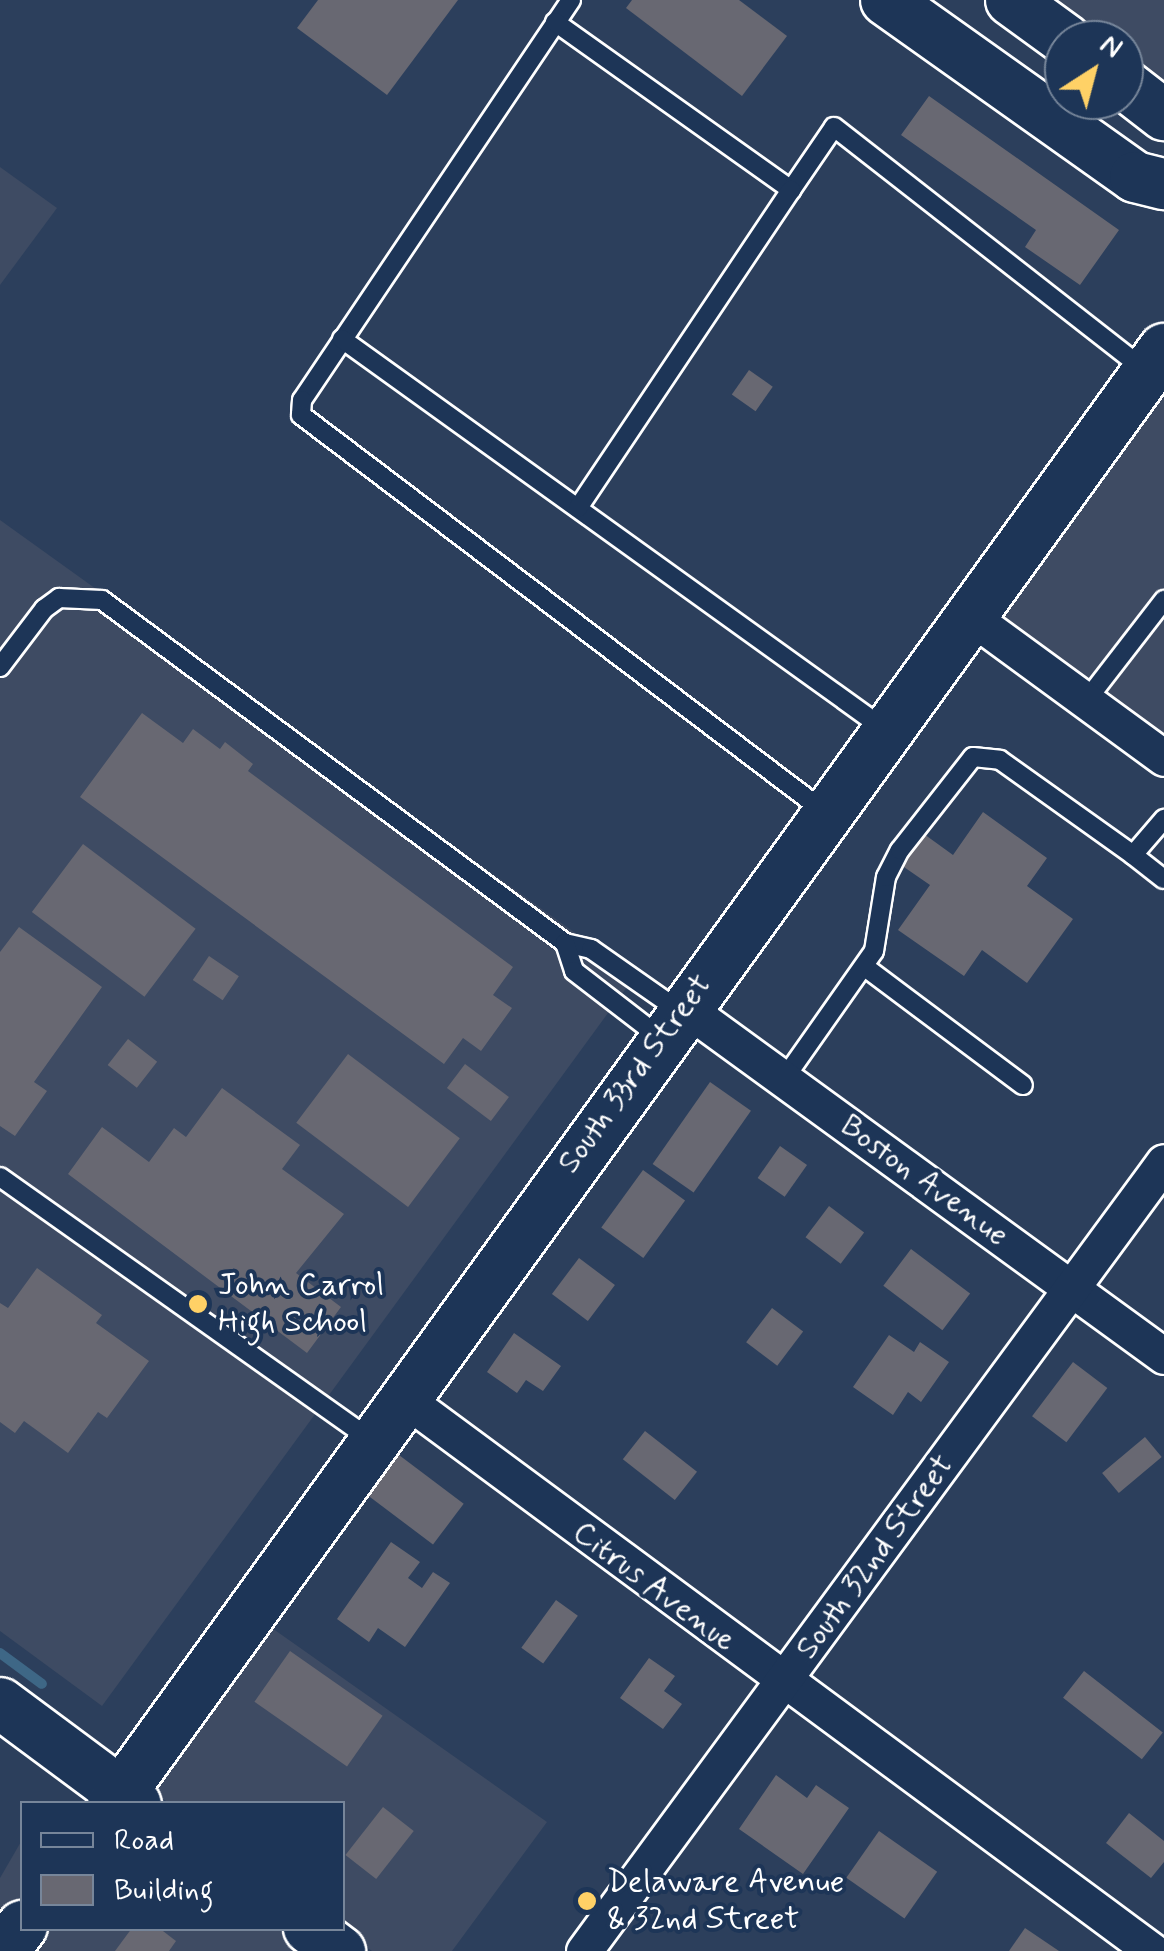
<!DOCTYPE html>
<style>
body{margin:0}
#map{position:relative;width:1164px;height:1951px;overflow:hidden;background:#2c3f5c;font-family:Mynerve,sans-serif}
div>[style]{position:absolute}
.built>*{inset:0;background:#3e4b63}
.stream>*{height:10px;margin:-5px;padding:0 5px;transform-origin:5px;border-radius:5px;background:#3e6786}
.building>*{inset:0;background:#686872;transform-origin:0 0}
.roads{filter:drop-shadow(2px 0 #fff) drop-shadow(-2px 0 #fff) drop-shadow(0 2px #fff) drop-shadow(0 -2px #fff)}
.lane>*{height:18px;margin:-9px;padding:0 9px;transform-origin:9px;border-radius:9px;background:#1d3557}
.street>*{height:35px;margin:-17.5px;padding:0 17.5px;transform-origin:17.5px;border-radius:17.5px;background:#1d3557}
.secondary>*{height:50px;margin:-25px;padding:0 25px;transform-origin:25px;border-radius:25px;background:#1d3557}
.dots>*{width:28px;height:28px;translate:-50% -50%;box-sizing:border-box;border:5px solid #1d3557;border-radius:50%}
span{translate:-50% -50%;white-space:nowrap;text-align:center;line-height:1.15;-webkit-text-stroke:8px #1d3557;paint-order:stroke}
.street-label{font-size:32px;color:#fff}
.poi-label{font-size:32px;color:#fff}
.left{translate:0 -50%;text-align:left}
.legend{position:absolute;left:20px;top:1801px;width:325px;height:130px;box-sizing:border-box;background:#1d3557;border:2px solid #77869a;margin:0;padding:12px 18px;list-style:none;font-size:30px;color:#fff}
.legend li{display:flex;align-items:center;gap:20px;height:50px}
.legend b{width:50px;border:2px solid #77869a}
.north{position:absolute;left:1044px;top:20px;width:100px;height:100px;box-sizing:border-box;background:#1d3557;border:2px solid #77869a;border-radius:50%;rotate:36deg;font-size:28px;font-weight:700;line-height:40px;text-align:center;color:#fff}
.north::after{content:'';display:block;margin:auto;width:35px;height:45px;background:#ffd166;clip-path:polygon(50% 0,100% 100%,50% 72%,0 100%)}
</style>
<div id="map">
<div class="built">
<i style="clip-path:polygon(1043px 0,1164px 0,1164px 91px,1124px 61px,1124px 40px,1097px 40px)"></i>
<i style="clip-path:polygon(0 167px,57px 208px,0 285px)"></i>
<i style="clip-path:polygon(1164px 378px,1164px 735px,995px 611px)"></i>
<i style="clip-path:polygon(0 520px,635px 976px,102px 1706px,0 1631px)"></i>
<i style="clip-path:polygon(262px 1621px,547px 1822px,452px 1951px,372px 1951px,341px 1929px,342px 1804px,169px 1803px,146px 1787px)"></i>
<i style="clip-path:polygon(22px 1840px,22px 1898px,0 1929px,0 1878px)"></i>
<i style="clip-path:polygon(42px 1928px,278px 1929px,309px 1951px,25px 1951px)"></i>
</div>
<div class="stream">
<i style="left:0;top:1653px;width:52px;rotate:36.4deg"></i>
</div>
<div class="building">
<i style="clip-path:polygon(318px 0,458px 0,387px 95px,297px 28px)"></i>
<i style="clip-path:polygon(632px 0,739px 0,787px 36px,742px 96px,626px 8px)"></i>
<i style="clip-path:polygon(929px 96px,1119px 230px,1080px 285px,1025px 247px,1036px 230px,901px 135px)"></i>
<i style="left:749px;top:370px;width:29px;height:30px;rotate:35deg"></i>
<i style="clip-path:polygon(142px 713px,183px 743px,193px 729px,220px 749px,225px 742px,253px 764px,248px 771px,513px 967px,493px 995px,512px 1008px,481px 1051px,463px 1038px,444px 1064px,80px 797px)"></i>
<i style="clip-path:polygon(983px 812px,1047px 858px,1027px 886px,1073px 919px,1027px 983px,982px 950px,964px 976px,898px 930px,930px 885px,901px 865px,924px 834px,953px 855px)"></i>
<i style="left:83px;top:844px;width:141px;height:85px;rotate:37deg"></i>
<i style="clip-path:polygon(19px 927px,102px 987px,34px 1082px,47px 1091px,15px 1136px,0 1126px,0 952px)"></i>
<i style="left:209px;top:956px;width:36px;height:29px;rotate:34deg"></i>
<i style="left:128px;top:1039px;width:37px;height:33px;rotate:38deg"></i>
<i style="left:348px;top:1054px;width:140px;height:86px;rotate:37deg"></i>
<i style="left:465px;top:1064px;width:55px;height:30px;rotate:37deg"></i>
<i style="left:710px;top:1082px;width:50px;height:100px;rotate:35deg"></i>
<i style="clip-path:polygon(222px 1088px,300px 1145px,282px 1169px,344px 1214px,296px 1273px,341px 1307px,307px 1353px,68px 1174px,102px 1127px,149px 1162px,174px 1128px,186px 1137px)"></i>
<i style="left:780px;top:1146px;width:33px;height:39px;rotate:35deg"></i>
<i style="left:643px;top:1170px;width:52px;height:71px;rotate:36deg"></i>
<i style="left:829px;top:1206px;width:44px;height:39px;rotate:37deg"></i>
<i style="left:911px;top:1249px;width:74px;height:46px;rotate:37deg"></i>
<i style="left:579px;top:1258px;width:45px;height:45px;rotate:37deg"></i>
<i style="clip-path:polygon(37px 1268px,102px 1315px,96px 1323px,149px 1361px,107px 1418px,98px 1412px,68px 1453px,24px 1421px,15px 1433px,0 1422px,0 1303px,8px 1308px)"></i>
<i style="left:772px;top:1308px;width:39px;height:43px;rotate:37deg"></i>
<i style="clip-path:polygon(514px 1333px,561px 1366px,543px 1391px,526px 1380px,517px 1393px,487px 1372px)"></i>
<i style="clip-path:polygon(889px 1335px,914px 1352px,920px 1342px,949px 1362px,921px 1402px,908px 1392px,893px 1415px,853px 1387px)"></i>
<i style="left:1073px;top:1362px;width:43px;height:68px;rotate:37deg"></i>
<i style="left:645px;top:1431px;width:66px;height:36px;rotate:38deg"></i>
<i style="left:1145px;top:1437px;width:26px;height:56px;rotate:50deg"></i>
<i style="left:395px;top:1452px;width:86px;height:51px;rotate:37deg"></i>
<i style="clip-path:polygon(391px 1542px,420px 1562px,408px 1578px,422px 1588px,433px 1572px,450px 1583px,405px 1647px,378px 1628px,369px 1642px,337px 1619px)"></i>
<i style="left:556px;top:1600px;width:27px;height:59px;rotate:36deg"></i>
<i style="left:290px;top:1651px;width:113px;height:62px;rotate:35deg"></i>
<i style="clip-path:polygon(649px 1658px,675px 1676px,664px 1691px,682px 1704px,663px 1729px,620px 1698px)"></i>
<i style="left:1084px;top:1671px;width:100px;height:34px;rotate:38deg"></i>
<i style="clip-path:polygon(776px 1775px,807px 1798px,816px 1785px,849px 1808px,803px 1874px,739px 1829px)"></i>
<i style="left:383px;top:1807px;width:39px;height:61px;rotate:38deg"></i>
<i style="clip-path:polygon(1129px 1813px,1164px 1841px,1164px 1862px,1151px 1878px,1106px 1843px)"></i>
<i style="left:879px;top:1831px;width:71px;height:57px;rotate:35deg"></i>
<i style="clip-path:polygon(132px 1928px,159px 1928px,176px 1941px,169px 1951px,115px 1951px)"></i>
<i style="clip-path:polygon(1025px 1928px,1059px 1951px,1009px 1951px)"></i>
</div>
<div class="roads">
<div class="lane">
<i style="left:571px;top:0;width:482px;rotate:123.9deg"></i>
<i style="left:302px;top:400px;width:15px;rotate:94deg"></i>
<i style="left:301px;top:415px;width:657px;rotate:37.15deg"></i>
<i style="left:555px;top:22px;width:290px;rotate:35.4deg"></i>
<i style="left:791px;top:190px;width:76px;rotate:-55.7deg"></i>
<i style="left:834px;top:127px;width:393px;rotate:38deg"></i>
<i style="left:342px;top:339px;width:670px;rotate:35.71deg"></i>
<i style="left:578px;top:508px;width:383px;rotate:-56.2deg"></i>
<i style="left:0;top:667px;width:73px;rotate:-52.8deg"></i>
<i style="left:44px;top:609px;width:19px;rotate:-36deg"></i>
<i style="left:59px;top:598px;width:43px;rotate:2.7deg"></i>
<i style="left:102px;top:600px;width:576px;rotate:36.53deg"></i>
<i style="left:565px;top:943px;width:27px;rotate:13deg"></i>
<i style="left:591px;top:949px;width:108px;rotate:34.9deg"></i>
<i style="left:1086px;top:701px;width:128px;rotate:-52.3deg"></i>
<i style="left:1133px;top:855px;width:39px;rotate:38deg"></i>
<i style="left:565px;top:943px;width:29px;rotate:72deg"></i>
<i style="left:574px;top:971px;width:110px;rotate:37.6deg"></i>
<i style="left:865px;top:967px;width:197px;rotate:36.8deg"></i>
<i style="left:784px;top:1079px;width:156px;rotate:-54.9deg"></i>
<i style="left:874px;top:951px;width:75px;rotate:-80.8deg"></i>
<i style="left:886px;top:877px;width:30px;rotate:-63deg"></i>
<i style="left:900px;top:850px;width:118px;rotate:-51.9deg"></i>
<i style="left:973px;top:757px;width:27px;rotate:6deg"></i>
<i style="left:1000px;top:760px;width:163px;rotate:35.5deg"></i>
<i style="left:1133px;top:855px;width:48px;rotate:-49.3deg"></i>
<i style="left:0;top:1177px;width:455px;rotate:35.3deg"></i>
</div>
<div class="street">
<i style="left:970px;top:616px;width:240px;rotate:36.2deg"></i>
<i style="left:683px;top:1006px;width:595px;rotate:36.04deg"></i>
<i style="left:401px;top:1396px;width:934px;rotate:36.46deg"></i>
<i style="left:584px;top:1951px;width:979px;rotate:-53.68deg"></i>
</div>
<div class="secondary">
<i style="left:886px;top:0;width:305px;rotate:35.4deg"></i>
<i style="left:1135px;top:177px;width:30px;rotate:14deg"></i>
<i style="left:1011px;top:0;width:68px;rotate:36deg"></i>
<i style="left:1124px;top:84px;width:51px;rotate:37.8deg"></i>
<i style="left:0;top:1703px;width:169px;rotate:36.6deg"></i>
<i style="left:113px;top:1804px;width:1795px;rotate:-54.16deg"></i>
<i style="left:309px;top:1928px;width:39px;rotate:37deg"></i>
<i style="left:4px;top:1951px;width:31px;rotate:-54deg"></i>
</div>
</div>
<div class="dots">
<i style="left:198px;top:1304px;background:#ffd166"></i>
<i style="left:587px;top:1901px;background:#ffd166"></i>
</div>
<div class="street-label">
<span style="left:635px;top:1074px;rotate:-54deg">South 33rd Street</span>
<span style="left:924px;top:1181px;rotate:36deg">Boston Avenue</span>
<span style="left:875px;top:1557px;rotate:-54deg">South 32nd Street</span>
<span style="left:654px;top:1587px;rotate:37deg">Citrus Avenue</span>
</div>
<div class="poi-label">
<span class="left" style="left:218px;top:1304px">John Carrol<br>High School</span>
<span class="left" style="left:607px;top:1901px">Delaware Avenue<br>&amp; 32nd Street</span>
</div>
<ul class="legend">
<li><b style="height:12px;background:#1d3557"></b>Road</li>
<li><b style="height:28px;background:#686872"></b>Building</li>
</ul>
<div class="north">N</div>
</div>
